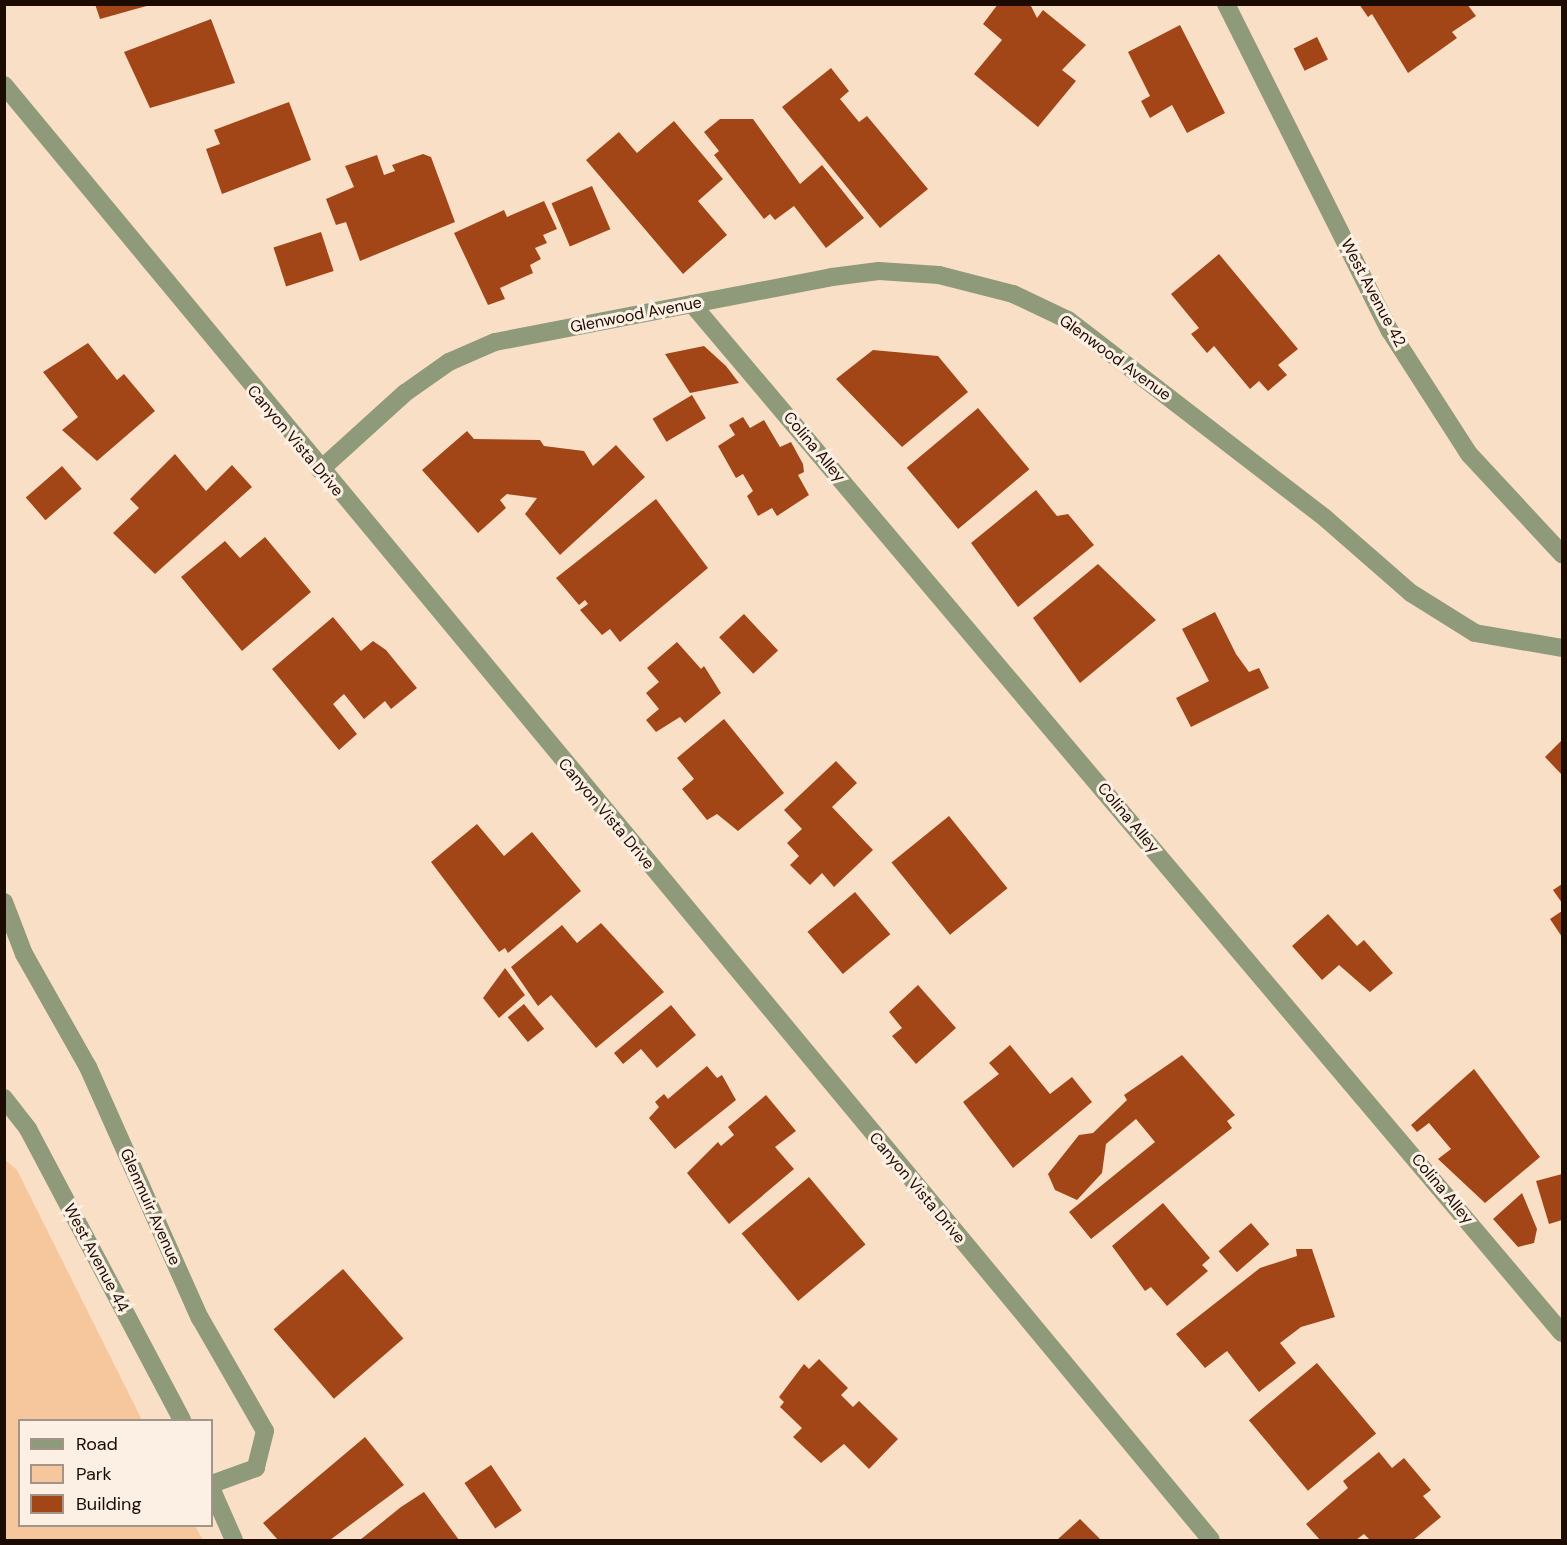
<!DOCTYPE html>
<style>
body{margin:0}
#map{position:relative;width:1567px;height:1545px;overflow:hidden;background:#fadfc7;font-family:"DM Sans",sans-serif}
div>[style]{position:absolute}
.green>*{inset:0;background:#f6c79c}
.building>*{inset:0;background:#a24617;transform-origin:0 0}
.street>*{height:18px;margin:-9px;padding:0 9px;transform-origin:9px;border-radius:9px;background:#8e9a79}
span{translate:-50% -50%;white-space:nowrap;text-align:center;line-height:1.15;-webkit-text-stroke:6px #fcefe3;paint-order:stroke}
.street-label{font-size:16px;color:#1c0b00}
.frame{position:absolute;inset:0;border:6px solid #1c0b00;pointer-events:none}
.legend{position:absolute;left:18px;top:1419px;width:195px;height:108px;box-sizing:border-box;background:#fcefe3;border:2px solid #a29488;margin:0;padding:8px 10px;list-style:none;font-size:18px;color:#1c0b00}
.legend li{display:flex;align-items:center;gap:12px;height:30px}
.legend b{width:30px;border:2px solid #a29488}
</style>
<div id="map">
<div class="green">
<i style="clip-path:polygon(4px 1159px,17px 1170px,142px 1420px,20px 1420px,20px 1526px,195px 1526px,203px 1540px,5px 1540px)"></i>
</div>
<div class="building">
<i style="clip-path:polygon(95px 4px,150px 4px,150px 5px,100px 19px)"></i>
<i style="clip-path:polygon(998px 4px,1030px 4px,1037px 18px,1043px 10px,1086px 45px,1062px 70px,1076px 81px,1038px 127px,974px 74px,1002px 40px,983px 24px)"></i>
<i style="clip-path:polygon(1359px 4px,1467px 4px,1476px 16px,1452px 32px,1457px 38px,1408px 73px,1372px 14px,1368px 17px)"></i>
<i style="clip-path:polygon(211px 19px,235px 83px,150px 108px,124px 52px)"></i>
<i style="clip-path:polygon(1180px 25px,1225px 113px,1187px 133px,1172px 105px,1150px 118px,1141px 101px,1150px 96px,1128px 52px)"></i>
<i style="left:1317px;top:37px;width:25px;height:26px;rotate:64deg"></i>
<i style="clip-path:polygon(831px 68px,849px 91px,840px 99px,859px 122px,867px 116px,928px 189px,880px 228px,782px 107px)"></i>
<i style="clip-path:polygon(289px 102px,311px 160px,222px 194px,206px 149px,220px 144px,214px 130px)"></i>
<i style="clip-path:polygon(720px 119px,753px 119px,800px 184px,822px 165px,864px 218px,826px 248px,794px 206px,775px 220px,770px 214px,764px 219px,714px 155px,719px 151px,704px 132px)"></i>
<i style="clip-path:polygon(674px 121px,723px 179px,698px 201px,727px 235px,683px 274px,586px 160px,619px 132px,637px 153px)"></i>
<i style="clip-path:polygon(423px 154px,431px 157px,455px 222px,360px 261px,346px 222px,336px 225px,326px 199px,354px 187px,345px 166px,377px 155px,384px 175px,395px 171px,392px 165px)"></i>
<i style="left:592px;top:186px;width:47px;height:44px;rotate:67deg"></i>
<i style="clip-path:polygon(544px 201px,557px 229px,543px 235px,547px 243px,535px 248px,541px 259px,530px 265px,533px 273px,500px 288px,505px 299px,488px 305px,454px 233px,504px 210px,507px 217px)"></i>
<i style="left:321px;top:232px;width:41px;height:50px;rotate:72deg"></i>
<i style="clip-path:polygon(1219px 254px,1298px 349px,1278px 365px,1287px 375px,1268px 391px,1259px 381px,1250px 389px,1214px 346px,1207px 353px,1191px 334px,1199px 328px,1171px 294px)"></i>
<i style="clip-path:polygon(88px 343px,117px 380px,124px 374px,155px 411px,97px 461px,62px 430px,78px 417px,43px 372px)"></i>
<i style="clip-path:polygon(704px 346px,726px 366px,739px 383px,690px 393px,665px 354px)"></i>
<i style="clip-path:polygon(873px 350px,938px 356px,968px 392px,902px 447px,836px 379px)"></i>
<i style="left:692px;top:395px;width:27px;height:46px;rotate:59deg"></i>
<i style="left:978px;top:408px;width:80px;height:93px;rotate:50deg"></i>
<i style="clip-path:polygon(743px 417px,750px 428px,764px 420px,780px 447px,791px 442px,803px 464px,804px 472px,798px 475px,809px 495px,777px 516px,772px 508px,758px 516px,747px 496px,753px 491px,743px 474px,736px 478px,718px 446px,735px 435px,729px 425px)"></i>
<i style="clip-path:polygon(467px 431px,474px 439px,540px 440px,544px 446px,584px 451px,593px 466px,616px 445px,645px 477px,560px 555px,525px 514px,537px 498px,507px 494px,500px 500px,506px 508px,478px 533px,422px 470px)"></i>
<i style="clip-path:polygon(175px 454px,206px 491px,232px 465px,252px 487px,155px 574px,113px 533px,139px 508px,130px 499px)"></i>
<i style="left:62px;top:466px;width:30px;height:48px;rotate:49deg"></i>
<i style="clip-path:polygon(1036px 490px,1057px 516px,1068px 514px,1094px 545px,1018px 607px,971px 543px)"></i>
<i style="clip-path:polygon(656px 499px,708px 568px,620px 642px,610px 629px,602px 635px,580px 610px,588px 604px,585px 600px,579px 605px,556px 578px)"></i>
<i style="clip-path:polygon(265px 537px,311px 592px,242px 651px,181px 577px,225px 541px,240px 558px)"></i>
<i style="clip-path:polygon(1098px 564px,1156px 620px,1080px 683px,1033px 618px)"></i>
<i style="clip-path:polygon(1215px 612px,1236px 654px,1249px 672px,1259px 668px,1269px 688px,1191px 727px,1176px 698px,1209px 681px,1182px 629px)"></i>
<i style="left:744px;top:614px;width:50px;height:34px;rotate:47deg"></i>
<i style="clip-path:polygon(333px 617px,361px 651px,373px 641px,386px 650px,417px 688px,391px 709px,385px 701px,364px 719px,344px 694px,333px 704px,357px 734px,339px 750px,272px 669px)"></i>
<i style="clip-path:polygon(677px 642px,701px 669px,704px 666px,721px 693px,685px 723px,680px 717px,656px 732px,646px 720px,659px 709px,646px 693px,659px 682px,647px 668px)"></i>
<i style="clip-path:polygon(724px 719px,784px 793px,738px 831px,717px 814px,707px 820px,682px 789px,694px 779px,677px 758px)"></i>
<i style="clip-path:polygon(1562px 740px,1562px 775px,1545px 757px)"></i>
<i style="clip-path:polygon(836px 761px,857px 783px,832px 807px,873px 850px,834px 887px,822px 873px,810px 885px,790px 865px,799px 856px,787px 843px,802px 829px,784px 810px)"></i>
<i style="left:949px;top:816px;width:93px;height:74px;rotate:51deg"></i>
<i style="clip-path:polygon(477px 824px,504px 856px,532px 832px,581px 891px,508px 953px,505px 948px,499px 952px,431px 862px)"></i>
<i style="clip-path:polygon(1562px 884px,1562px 903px,1553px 890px)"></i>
<i style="left:855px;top:892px;width:55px;height:62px;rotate:50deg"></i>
<i style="clip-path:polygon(1562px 911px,1562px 937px,1550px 919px)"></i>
<i style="clip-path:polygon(1328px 914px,1357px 946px,1364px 940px,1393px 973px,1370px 992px,1339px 965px,1322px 980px,1292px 946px)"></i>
<i style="clip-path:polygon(601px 923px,664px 992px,596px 1048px,551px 995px,538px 1006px,511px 967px,562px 925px,577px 943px)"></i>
<i style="clip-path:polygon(505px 968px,525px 995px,499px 1018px,483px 998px)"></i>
<i style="clip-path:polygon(918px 985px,956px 1028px,916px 1064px,892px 1036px,902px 1028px,889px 1012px)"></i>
<i style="left:524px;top:1004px;width:32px;height:21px;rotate:51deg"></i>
<i style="clip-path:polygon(671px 1005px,696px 1035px,657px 1068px,641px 1049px,623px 1064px,614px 1053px)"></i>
<i style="clip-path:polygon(1010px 1045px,1050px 1094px,1072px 1077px,1092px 1102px,1013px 1168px,963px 1102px,999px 1074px,989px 1063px)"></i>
<i style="clip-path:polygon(1182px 1055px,1235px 1115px,1227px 1121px,1232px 1128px,1091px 1239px,1069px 1212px,1155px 1142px,1136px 1119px,1106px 1144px,1102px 1173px,1077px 1200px,1055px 1190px,1048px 1174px,1079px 1135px,1093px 1133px,1127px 1100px,1124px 1095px)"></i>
<i style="clip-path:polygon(707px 1066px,717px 1078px,722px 1075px,736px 1100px,675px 1149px,649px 1118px,659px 1107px,655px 1102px,664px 1094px,668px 1099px)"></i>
<i style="clip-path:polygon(1474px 1069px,1540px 1157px,1485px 1203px,1438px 1159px,1451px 1149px,1429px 1123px,1417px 1132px,1411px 1125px)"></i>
<i style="clip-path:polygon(766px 1095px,796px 1131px,775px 1147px,794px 1169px,729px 1224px,687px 1173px,718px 1142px,721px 1146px,734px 1135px,728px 1127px)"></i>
<i style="clip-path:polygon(1562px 1174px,1562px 1220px,1549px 1224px,1536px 1181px)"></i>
<i style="left:809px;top:1177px;width:88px;height:88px;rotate:50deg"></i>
<i style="clip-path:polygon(1522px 1193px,1537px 1229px,1534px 1243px,1518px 1247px,1493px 1219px)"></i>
<i style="clip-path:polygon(1163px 1203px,1210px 1258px,1202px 1265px,1208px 1271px,1167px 1306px,1151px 1287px,1145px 1291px,1112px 1246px)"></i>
<i style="left:1251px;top:1223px;width:28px;height:43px;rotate:49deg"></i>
<i style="clip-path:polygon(1296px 1249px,1312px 1249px,1335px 1317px,1301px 1327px,1280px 1343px,1296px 1363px,1259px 1392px,1227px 1351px,1205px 1368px,1176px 1334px,1260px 1268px,1297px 1256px)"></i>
<i style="left:343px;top:1269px;width:92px;height:92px;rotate:49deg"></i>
<i style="clip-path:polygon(819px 1359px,848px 1388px,841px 1395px,853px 1407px,859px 1401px,898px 1439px,869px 1469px,844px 1444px,821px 1463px,793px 1437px,802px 1428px,780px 1407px,784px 1402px,779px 1397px,804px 1364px,809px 1369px)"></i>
<i style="left:1317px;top:1363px;width:92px;height:89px;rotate:50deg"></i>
<i style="clip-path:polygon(365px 1437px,404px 1485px,330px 1540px,278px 1540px,263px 1523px)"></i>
<i style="clip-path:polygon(1379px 1452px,1392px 1468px,1404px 1458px,1431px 1490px,1423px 1496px,1441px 1517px,1413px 1540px,1370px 1540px,1364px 1534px,1356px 1540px,1320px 1540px,1306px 1524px,1348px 1488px,1343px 1481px)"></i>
<i style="left:491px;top:1465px;width:55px;height:32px;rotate:56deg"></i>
<i style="clip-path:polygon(424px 1492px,459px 1540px,360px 1540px,401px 1507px)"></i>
<i style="clip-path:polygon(1080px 1519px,1101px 1540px,1057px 1540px)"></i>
</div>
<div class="street">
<i style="left:1226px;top:4px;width:366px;rotate:63.4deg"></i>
<i style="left:1390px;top:331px;width:146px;rotate:57.3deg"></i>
<i style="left:1469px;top:454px;width:137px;rotate:47.1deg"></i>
<i style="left:4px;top:85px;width:1890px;rotate:50.32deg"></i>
<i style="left:692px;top:304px;width:1347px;rotate:49.79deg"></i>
<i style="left:320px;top:470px;width:115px;rotate:-42.2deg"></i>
<i style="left:405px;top:393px;width:54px;rotate:-35.2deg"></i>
<i style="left:449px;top:362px;width:50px;rotate:-23.5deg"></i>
<i style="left:495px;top:342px;width:343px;rotate:-10.9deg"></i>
<i style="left:832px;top:277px;width:47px;rotate:-7.3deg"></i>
<i style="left:879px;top:271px;width:60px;rotate:3.8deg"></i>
<i style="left:939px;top:275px;width:76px;rotate:14.4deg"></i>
<i style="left:1013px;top:294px;width:61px;rotate:25.3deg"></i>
<i style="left:1068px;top:320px;width:324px;rotate:37.6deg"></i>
<i style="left:1325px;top:518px;width:114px;rotate:41.1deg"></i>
<i style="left:1411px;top:593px;width:75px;rotate:32deg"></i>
<i style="left:1475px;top:633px;width:88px;rotate:9.8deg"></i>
<i style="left:4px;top:902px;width:56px;rotate:69deg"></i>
<i style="left:24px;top:954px;width:130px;rotate:60.5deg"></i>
<i style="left:88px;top:1067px;width:275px;rotate:66deg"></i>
<i style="left:200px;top:1318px;width:130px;rotate:60.1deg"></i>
<i style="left:265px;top:1431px;width:38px;rotate:104deg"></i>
<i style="left:256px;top:1468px;width:47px;rotate:160deg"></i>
<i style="left:4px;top:1098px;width:39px;rotate:52deg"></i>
<i style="left:28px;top:1129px;width:329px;rotate:62.1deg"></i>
<i style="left:212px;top:1490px;width:55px;rotate:66.3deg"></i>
</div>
<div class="street-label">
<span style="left:1373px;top:293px;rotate:62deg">West Avenue 42</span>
<span style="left:636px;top:315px;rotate:-11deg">Glenwood Avenue</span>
<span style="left:1115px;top:358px;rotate:36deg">Glenwood Avenue</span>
<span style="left:295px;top:441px;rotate:50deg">Canyon Vista Drive</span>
<span style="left:814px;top:447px;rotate:50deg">Colina Alley</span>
<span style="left:606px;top:814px;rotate:50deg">Canyon Vista Drive</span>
<span style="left:1128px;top:818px;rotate:50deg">Colina Alley</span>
<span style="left:917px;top:1188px;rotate:50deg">Canyon Vista Drive</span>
<span style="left:1442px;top:1189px;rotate:50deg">Colina Alley</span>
<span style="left:150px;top:1207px;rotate:66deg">Glenmuir Avenue</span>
<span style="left:96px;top:1258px;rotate:62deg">West Avenue 44</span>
</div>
<div class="frame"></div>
<ul class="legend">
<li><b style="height:8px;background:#8e9a79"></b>Road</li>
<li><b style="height:16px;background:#f6c79c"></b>Park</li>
<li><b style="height:16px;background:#a24617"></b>Building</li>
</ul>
</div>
